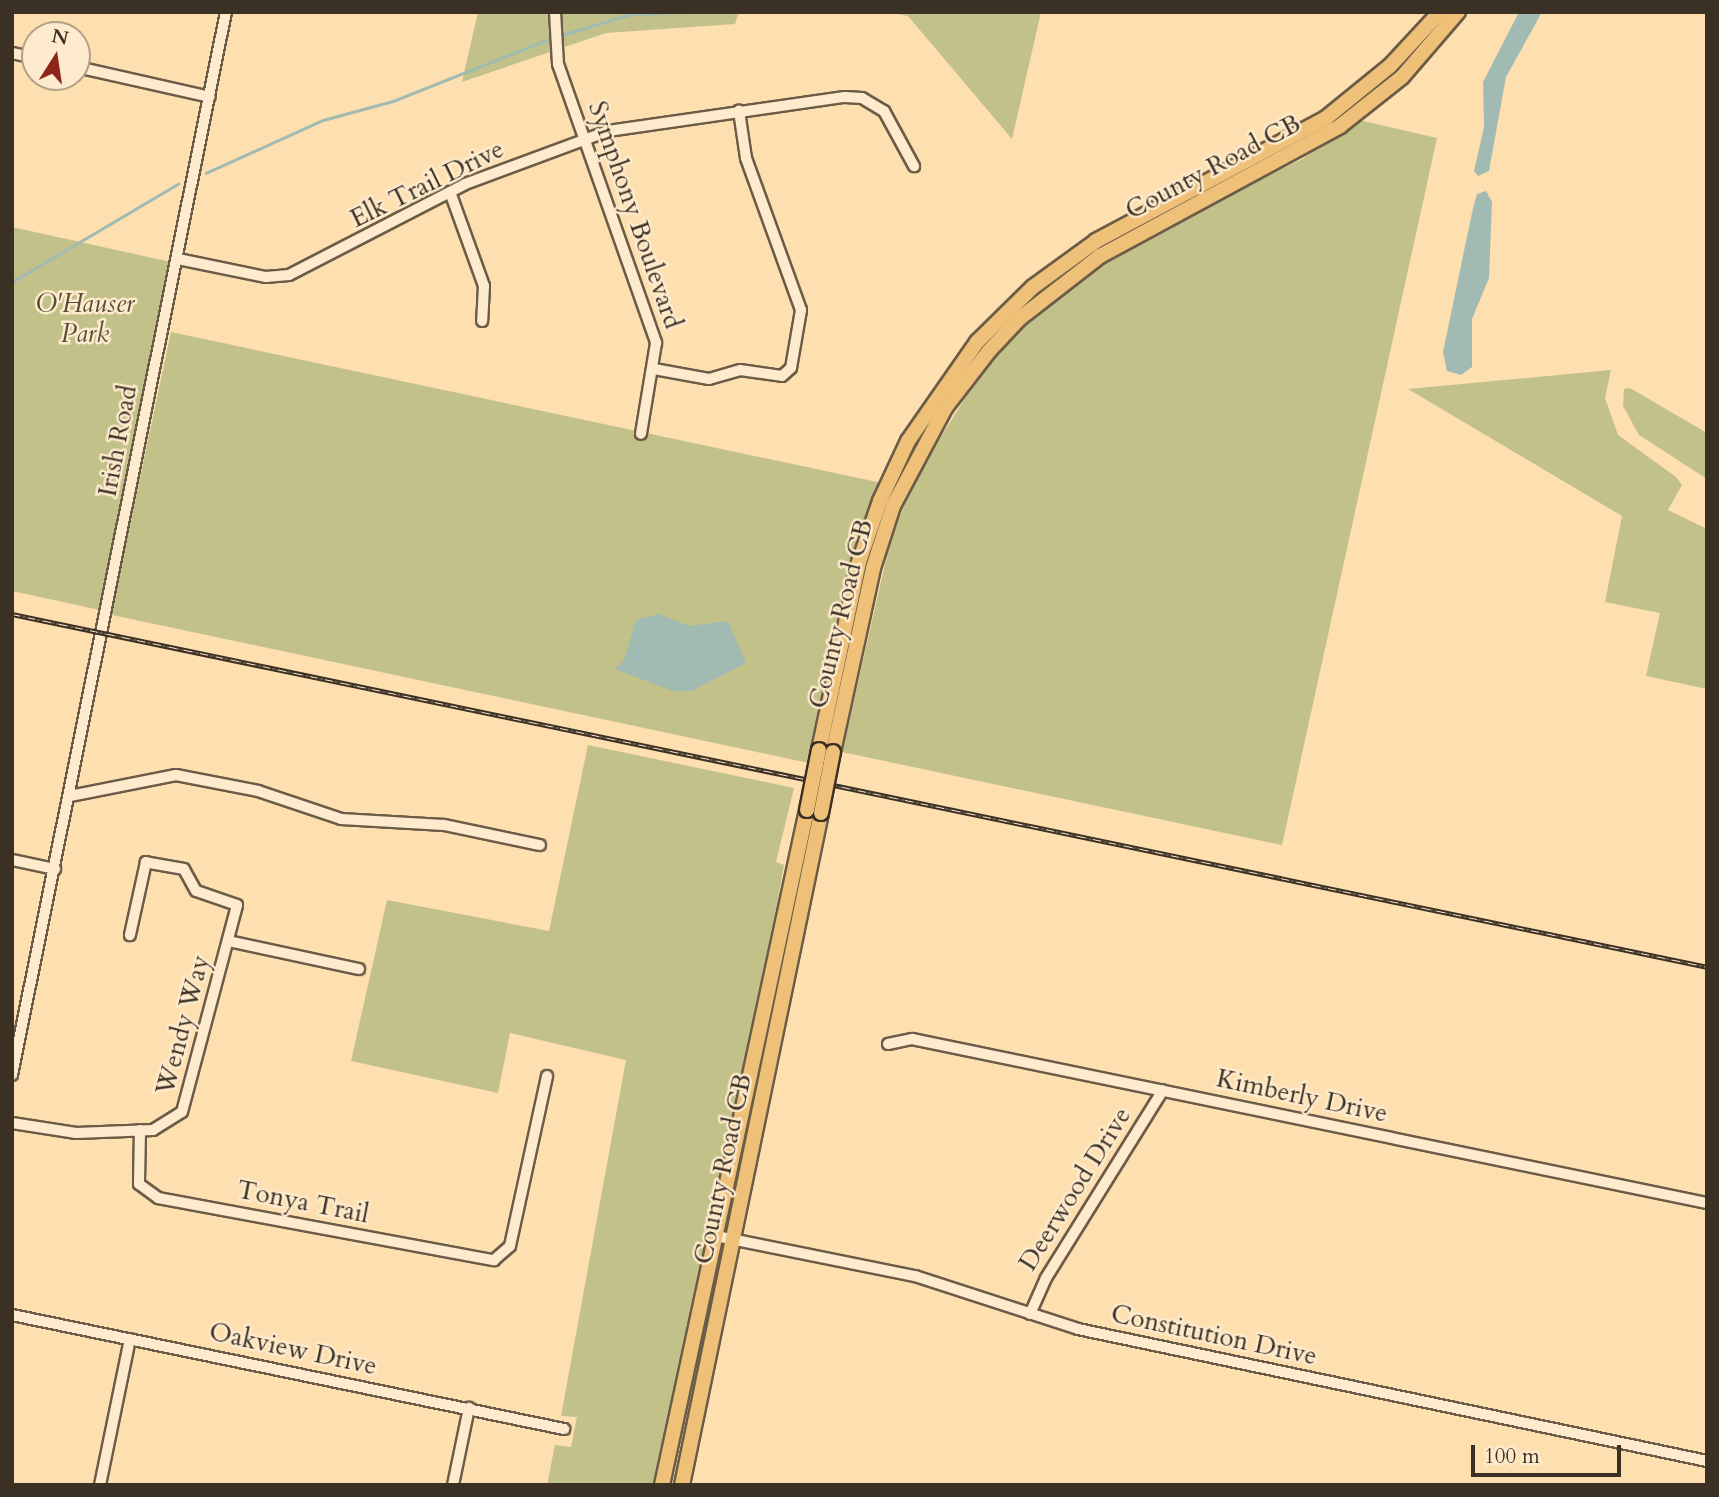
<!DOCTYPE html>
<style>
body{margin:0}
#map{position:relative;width:1719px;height:1497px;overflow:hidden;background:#fddfb0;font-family:Cardo,serif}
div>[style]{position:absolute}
.green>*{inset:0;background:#c2c18a;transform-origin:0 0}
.water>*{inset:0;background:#a1bbb3}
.stream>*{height:2.5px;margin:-1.25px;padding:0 1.25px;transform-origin:1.25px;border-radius:1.25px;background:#a1bbb3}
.roads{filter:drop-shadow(2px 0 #6b5c47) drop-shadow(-2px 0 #6b5c47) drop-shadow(0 2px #6b5c47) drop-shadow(0 -2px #6b5c47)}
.minor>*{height:10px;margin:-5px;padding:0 5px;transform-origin:5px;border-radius:5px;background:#feeacc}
.major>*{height:14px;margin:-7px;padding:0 7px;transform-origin:7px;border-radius:7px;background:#eec078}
.rail>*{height:5px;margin-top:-2.5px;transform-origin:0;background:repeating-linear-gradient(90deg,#feeacc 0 8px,#3a3024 0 16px);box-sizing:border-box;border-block:2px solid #3a3024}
.bridges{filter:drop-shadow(2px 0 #3a3024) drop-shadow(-2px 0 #3a3024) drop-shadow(0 2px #3a3024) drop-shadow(0 -2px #3a3024)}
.major-bridge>*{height:14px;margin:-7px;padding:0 7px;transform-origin:7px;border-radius:7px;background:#eec078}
span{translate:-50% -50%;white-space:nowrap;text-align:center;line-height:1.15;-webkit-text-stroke:5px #feeacc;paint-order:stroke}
.street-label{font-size:26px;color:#3a3024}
.park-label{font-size:26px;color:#554d38;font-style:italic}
.frame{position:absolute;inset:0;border:14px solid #3a3024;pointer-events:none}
.north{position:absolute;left:21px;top:21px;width:70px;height:70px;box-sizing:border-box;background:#feeacc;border:2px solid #b0a089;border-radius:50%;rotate:12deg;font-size:19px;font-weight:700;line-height:28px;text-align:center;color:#3a3024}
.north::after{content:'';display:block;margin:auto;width:24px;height:32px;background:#8f2418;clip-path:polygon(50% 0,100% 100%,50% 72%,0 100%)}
.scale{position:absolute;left:1471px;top:1445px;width:150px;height:32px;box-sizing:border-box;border:4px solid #3a3024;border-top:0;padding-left:9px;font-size:21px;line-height:24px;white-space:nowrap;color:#3a3024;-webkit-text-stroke:5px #feeacc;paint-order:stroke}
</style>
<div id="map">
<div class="green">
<i style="clip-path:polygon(478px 12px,739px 12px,735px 24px,606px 33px,462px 82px)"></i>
<i style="clip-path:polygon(886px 12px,1041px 12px,1012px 139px,908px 16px)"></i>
<i style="clip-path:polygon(1359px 120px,1437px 138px,1282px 845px,842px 752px,893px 529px,924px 464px,982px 371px,1056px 295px,1124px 247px,1302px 159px)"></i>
<i style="clip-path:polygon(12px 227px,171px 262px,100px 610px,12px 591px)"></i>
<i style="left:171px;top:332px;width:728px;height:289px;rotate:12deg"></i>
<i style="clip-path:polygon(1611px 370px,1605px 398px,1618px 435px,1676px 477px,1682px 485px,1668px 510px,1707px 529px,1707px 689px,1646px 676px,1660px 613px,1605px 602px,1622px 516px,1408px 389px)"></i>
<i style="clip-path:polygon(1630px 388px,1707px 433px,1707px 479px,1639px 435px,1623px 406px,1624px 389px)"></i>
<i style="clip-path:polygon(588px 745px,794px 788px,776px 862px,784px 865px,777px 904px,655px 1485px,547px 1485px,555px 1445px,571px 1447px,577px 1417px,561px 1416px,626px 1060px,510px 1033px,498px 1093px,351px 1061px,387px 900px,549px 931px)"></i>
</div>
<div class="water">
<i style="clip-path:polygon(1519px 12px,1542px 12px,1506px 77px,1489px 171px,1478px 176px,1474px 171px,1484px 127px,1483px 82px)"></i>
<i style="clip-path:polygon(1486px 191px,1492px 202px,1489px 278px,1472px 319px,1472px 367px,1461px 375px,1447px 371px,1443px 352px,1473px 208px,1477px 194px)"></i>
<i style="clip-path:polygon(658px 614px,689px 626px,728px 621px,746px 663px,692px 691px,673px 691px,615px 669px,624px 660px,636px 620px)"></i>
</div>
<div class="stream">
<i style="left:562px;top:35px;width:72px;rotate:-16.9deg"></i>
<i style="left:631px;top:14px;width:59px;rotate:-1.9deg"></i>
<i style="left:206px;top:173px;width:128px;rotate:-24.4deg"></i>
<i style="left:323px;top:120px;width:73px;rotate:-15.2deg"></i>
<i style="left:393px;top:101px;width:165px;rotate:-21.7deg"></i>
<i style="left:12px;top:282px;width:193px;rotate:-30.6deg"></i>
</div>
<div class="roads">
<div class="minor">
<i style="left:555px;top:12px;width:52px;rotate:86.7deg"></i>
<i style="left:558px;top:64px;width:296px;rotate:70.6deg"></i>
<i style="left:656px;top:343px;width:92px;rotate:99.4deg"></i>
<i style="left:12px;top:53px;width:24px;rotate:12deg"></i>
<i style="left:77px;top:67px;width:136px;rotate:12.7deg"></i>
<i style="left:450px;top:192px;width:100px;rotate:70.1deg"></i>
<i style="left:484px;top:286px;width:35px;rotate:93deg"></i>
<i style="left:178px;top:259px;width:90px;rotate:11.6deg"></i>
<i style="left:266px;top:277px;width:23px;rotate:-5deg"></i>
<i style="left:289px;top:275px;width:198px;rotate:-27.3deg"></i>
<i style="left:465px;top:184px;width:153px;rotate:-20.3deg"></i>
<i style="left:608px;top:131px;width:239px;rotate:-8.2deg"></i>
<i style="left:845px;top:97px;width:17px;rotate:3deg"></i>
<i style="left:862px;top:98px;width:26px;rotate:31deg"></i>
<i style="left:884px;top:111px;width:63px;rotate:61.4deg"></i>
<i style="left:654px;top:369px;width:56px;rotate:10.3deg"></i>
<i style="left:709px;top:379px;width:32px;rotate:-16deg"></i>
<i style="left:740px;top:370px;width:42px;rotate:8.1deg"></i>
<i style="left:782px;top:376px;width:12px;rotate:-42deg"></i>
<i style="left:791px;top:368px;width:59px;rotate:-80.2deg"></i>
<i style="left:801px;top:310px;width:162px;rotate:-109.9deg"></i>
<i style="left:746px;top:158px;width:48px;rotate:-98.5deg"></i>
<i style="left:70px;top:796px;width:108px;rotate:-11.2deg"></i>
<i style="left:176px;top:775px;width:84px;rotate:11deg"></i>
<i style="left:258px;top:791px;width:88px;rotate:18.6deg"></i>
<i style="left:341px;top:819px;width:103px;rotate:3.3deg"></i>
<i style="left:444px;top:825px;width:98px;rotate:11.8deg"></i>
<i style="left:12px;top:860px;width:44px;rotate:11.8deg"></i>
<i style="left:228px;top:941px;width:134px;rotate:12.1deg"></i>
<i style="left:888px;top:1044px;width:25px;rotate:-12deg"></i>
<i style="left:912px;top:1039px;width:812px;rotate:11.66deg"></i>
<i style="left:12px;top:1075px;width:1084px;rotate:-78.62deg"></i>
<i style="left:12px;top:1123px;width:65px;rotate:8.9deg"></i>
<i style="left:76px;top:1133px;width:77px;rotate:-2.2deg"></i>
<i style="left:153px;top:1130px;width:34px;rotate:-32deg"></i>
<i style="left:182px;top:1112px;width:214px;rotate:-75.1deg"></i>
<i style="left:237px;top:905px;width:43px;rotate:-161.1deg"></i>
<i style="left:196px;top:891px;width:25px;rotate:-119deg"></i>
<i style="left:184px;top:869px;width:39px;rotate:-170deg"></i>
<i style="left:146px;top:862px;width:75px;rotate:102.4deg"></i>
<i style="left:140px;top:1130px;width:54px;rotate:91.1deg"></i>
<i style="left:139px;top:1184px;width:24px;rotate:36deg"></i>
<i style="left:158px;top:1198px;width:342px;rotate:10.5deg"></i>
<i style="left:494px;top:1260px;width:21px;rotate:-41deg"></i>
<i style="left:510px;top:1246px;width:174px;rotate:-77.7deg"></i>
<i style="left:716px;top:1236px;width:203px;rotate:11.4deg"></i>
<i style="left:915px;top:1276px;width:171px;rotate:18deg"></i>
<i style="left:1078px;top:1329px;width:643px;rotate:11.85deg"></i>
<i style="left:1030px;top:1314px;width:39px;rotate:-66deg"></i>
<i style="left:1046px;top:1278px;width:221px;rotate:-58.1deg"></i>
<i style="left:12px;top:1315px;width:564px;rotate:11.67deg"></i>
<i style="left:100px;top:1485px;width:149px;rotate:-78.4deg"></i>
<i style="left:453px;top:1485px;width:79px;rotate:-78.3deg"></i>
</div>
<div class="major">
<i style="left:819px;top:750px;width:192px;rotate:-78deg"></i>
<i style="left:859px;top:562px;width:65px;rotate:-71deg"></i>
<i style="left:880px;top:501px;width:66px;rotate:-65deg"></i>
<i style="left:908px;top:441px;width:121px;rotate:-55.1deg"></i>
<i style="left:977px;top:342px;width:78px;rotate:-44.5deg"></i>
<i style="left:1033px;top:287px;width:78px;rotate:-36.1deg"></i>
<i style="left:1096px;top:241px;width:261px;rotate:-28.1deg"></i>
<i style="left:1326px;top:118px;width:82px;rotate:-39.1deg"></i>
<i style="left:1390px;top:66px;width:74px;rotate:-47.2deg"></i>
<i style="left:833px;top:752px;width:188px;rotate:-77.7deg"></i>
<i style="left:873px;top:568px;width:65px;rotate:-72.1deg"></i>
<i style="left:893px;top:506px;width:111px;rotate:-62deg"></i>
<i style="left:945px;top:408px;width:72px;rotate:-52.3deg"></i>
<i style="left:989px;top:351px;width:44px;rotate:-46.8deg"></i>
<i style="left:1019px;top:319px;width:103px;rotate:-37.9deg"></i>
<i style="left:1100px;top:256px;width:273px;rotate:-28.4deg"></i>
<i style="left:1340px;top:126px;width:79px;rotate:-38.3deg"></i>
<i style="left:1402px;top:77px;width:86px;rotate:-49.3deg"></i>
<i style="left:662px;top:1485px;width:690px;rotate:-77.88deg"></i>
<i style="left:682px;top:1485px;width:686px;rotate:-78.31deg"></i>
</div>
</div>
<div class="rail">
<i style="left:12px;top:614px;width:1731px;rotate:11.76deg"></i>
</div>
<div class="bridges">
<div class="major-bridge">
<i style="left:807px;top:810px;width:61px;rotate:-78.7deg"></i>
<i style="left:821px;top:813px;width:62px;rotate:-78.9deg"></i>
</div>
</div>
<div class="street-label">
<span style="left:1213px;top:167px;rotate:-28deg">County Road CB</span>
<span style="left:427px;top:184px;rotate:-26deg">Elk Trail Drive</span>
<span style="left:635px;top:215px;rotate:71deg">Symphony Boulevard</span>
<span style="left:118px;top:441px;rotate:-79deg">Irish Road</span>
<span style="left:841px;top:614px;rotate:-76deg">County Road CB</span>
<span style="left:183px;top:1025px;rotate:-75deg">Wendy Way</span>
<span style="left:1302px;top:1096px;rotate:12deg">Kimberly Drive</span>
<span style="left:723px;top:1169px;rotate:-78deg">County Road CB</span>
<span style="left:1075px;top:1189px;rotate:-58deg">Deerwood Drive</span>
<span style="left:303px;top:1202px;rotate:11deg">Tonya Trail</span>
<span style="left:1214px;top:1335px;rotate:12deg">Constitution Drive</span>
<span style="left:293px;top:1349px;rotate:12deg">Oakview Drive</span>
</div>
<div class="park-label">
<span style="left:85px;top:319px">O'Hauser<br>Park</span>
</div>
<div class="frame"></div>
<div class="north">N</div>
<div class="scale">100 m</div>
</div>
